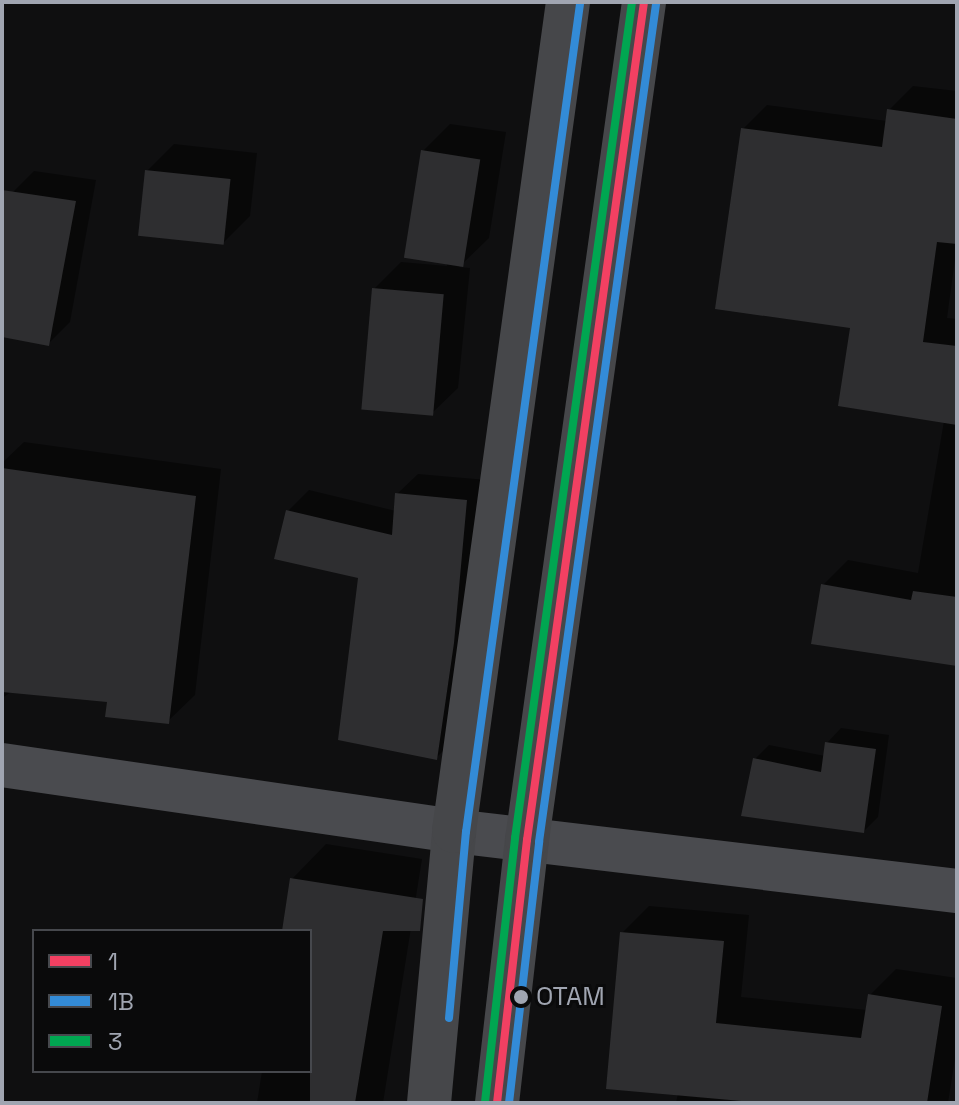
<!DOCTYPE html>
<style>
body{margin:0}
#map{position:relative;width:959px;height:1105px;overflow:hidden;background:#0f0f10;font-family:"Space Grotesk",sans-serif}
div>[style]{position:absolute}
.shadow>*{inset:0;background:#0007}
.building>*{inset:0;background:#2e2e30;transform-origin:0 0}
.street>*{height:44px;margin:-22px;padding:0 22px;transform-origin:22px;border-radius:22px;background:#4a4b4f}
.primary>*{height:44px;margin:-22px;padding:0 22px;transform-origin:22px;border-radius:22px;background:#46474a}
.bus-1>*{height:8px;margin:-4px;padding:0 4px;transform-origin:4px;border-radius:4px;background:#f24062}
.bus-2>*{height:8px;margin:-4px;padding:0 4px;transform-origin:4px;border-radius:4px;background:#338bd7}
.bus-3>*{height:8px;margin:-4px;padding:0 4px;transform-origin:4px;border-radius:4px;background:#00a651}
.dots>*{width:22px;height:22px;translate:-50% -50%;box-sizing:border-box;border:4px solid #0a0a0b;border-radius:50%}
span{translate:-50% -50%;white-space:nowrap;text-align:center;line-height:1.15;-webkit-text-stroke:6px #0a0a0b;paint-order:stroke}
.bus-label{font-size:26px;color:#a0a5b1}
.left{translate:0 -50%;text-align:left}
.frame{position:absolute;inset:0;border:4px solid #a0a5b1;pointer-events:none}
.legend{position:absolute;left:32px;top:929px;width:280px;height:144px;box-sizing:border-box;background:#0a0a0b;border:2px solid #46484d;margin:0;padding:10px 14px;list-style:none;font-size:24px;color:#a0a5b1}
.legend li{display:flex;align-items:center;gap:16px;height:40px}
.legend b{width:40px;border:2px solid #46484d}
</style>
<div id="map">
<div class="shadow">
<i style="clip-path:polygon(913px 86px,957px 91px,957px 245px,947px 318px,957px 319px,957px 664px,823px 585px,848px 560px,918px 573px,944px 421px,852px 326px,743px 129px,767px 105px,887px 121px,889px 110px)"></i>
<i style="clip-path:polygon(450px 124px,506px 132px,489px 238px,459px 267px,470px 268px,458px 388px,431px 414px,374px 289px,401px 262px,447px 266px,423px 151px)"></i>
<i style="clip-path:polygon(174px 144px,257px 153px,250px 216px,223px 243px,147px 171px)"></i>
<i style="clip-path:polygon(34px 171px,96px 180px,70px 322px,48px 344px,2px 335px,2px 250px,12px 193px)"></i>
<i style="clip-path:polygon(24px 442px,221px 469px,195px 695px,168px 721px,109px 700px,13px 691px,2px 698px,2px 463px)"></i>
<i style="clip-path:polygon(418px 474px,487px 480px,457px 737px,436px 758px,360px 576px,288px 511px,309px 490px,396px 511px,397px 494px)"></i>
<i style="clip-path:polygon(841px 728px,889px 735px,878px 817px,864px 831px,755px 759px,769px 745px,825px 756px,827px 743px)"></i>
<i style="clip-path:polygon(326px 844px,422px 859px,383px 1103px,257px 1103px,262px 1071px,310px 1071px,310px 931px,284px 931px,292px 879px)"></i>
<i style="clip-path:polygon(649px 906px,749px 915px,741px 997px,867px 1010px,870px 995px,896px 969px,957px 978px,957px 1046px,948px 1103px,676px 1103px,678px 1093px,622px 933px)"></i>
</div>
<div class="building">
<i style="clip-path:polygon(887px 109px,957px 119px,957px 244px,937px 242px,923px 342px,957px 346px,957px 425px,838px 406px,850px 328px,715px 309px,741px 128px,882px 147px)"></i>
<i style="left:421px;top:150px;width:60px;height:109px;rotate:9deg"></i>
<i style="left:145px;top:170px;width:86px;height:66px;rotate:6deg"></i>
<i style="clip-path:polygon(2px 190px,76px 201px,49px 346px,2px 337px)"></i>
<i style="left:372px;top:288px;width:72px;height:122px;rotate:5deg"></i>
<i style="clip-path:polygon(2px 468px,196px 496px,169px 724px,105px 717px,107px 702px,2px 692px)"></i>
<i style="clip-path:polygon(395px 493px,467px 500px,454px 643px,437px 760px,338px 740px,358px 578px,274px 559px,286px 510px,392px 535px)"></i>
<i style="clip-path:polygon(821px 584px,911px 600px,913px 591px,957px 597px,957px 666px,811px 644px)"></i>
<i style="clip-path:polygon(825px 742px,876px 749px,864px 833px,741px 816px,753px 758px,821px 772px)"></i>
<i style="clip-path:polygon(290px 878px,423px 899px,420px 931px,383px 931px,355px 1103px,310px 1103px,310px 931px,282px 931px)"></i>
<i style="clip-path:polygon(620px 932px,724px 941px,716px 1023px,861px 1038px,868px 994px,942px 1006px,927px 1103px,765px 1103px,606px 1089px)"></i>
</div>
<div class="street">
<i style="left:2px;top:765px;width:457px;rotate:8.3deg"></i>
<i style="left:454px;top:831px;width:507px;rotate:6.8deg"></i>
</div>
<div class="primary">
<i style="left:429px;top:1103px;width:273px;rotate:-84.7deg"></i>
<i style="left:454px;top:831px;width:837px;rotate:-82.17deg"></i>
<i style="left:497px;top:1103px;width:265px;rotate:-83.5deg"></i>
<i style="left:527px;top:840px;width:846px;rotate:-82.05deg"></i>
</div>
<div class="bus-1">
<i style="left:497px;top:1103px;width:265px;rotate:-83.5deg"></i>
<i style="left:527px;top:840px;width:846px;rotate:-82.05deg"></i>
</div>
<div class="bus-2">
<i style="left:449px;top:1018px;width:187px;rotate:-84.8deg"></i>
<i style="left:466px;top:832px;width:836px;rotate:-82.16deg"></i>
<i style="left:509px;top:1103px;width:263px;rotate:-83.4deg"></i>
<i style="left:539px;top:842px;width:846px;rotate:-82.05deg"></i>
</div>
<div class="bus-3">
<i style="left:485px;top:1102px;width:266px;rotate:-83.5deg"></i>
<i style="left:515px;top:838px;width:844px;rotate:-82.03deg"></i>
</div>
<div class="dots">
<i style="left:521px;top:997px;background:#a0a5b1"></i>
</div>
<div class="bus-label">
<span class="left" style="left:536px;top:997px">OTAM</span>
</div>
<div class="frame"></div>
<ul class="legend">
<li><b style="height:10px;background:#f24062"></b>1</li>
<li><b style="height:10px;background:#338bd7"></b>1B</li>
<li><b style="height:10px;background:#00a651"></b>3</li>
</ul>
</div>
